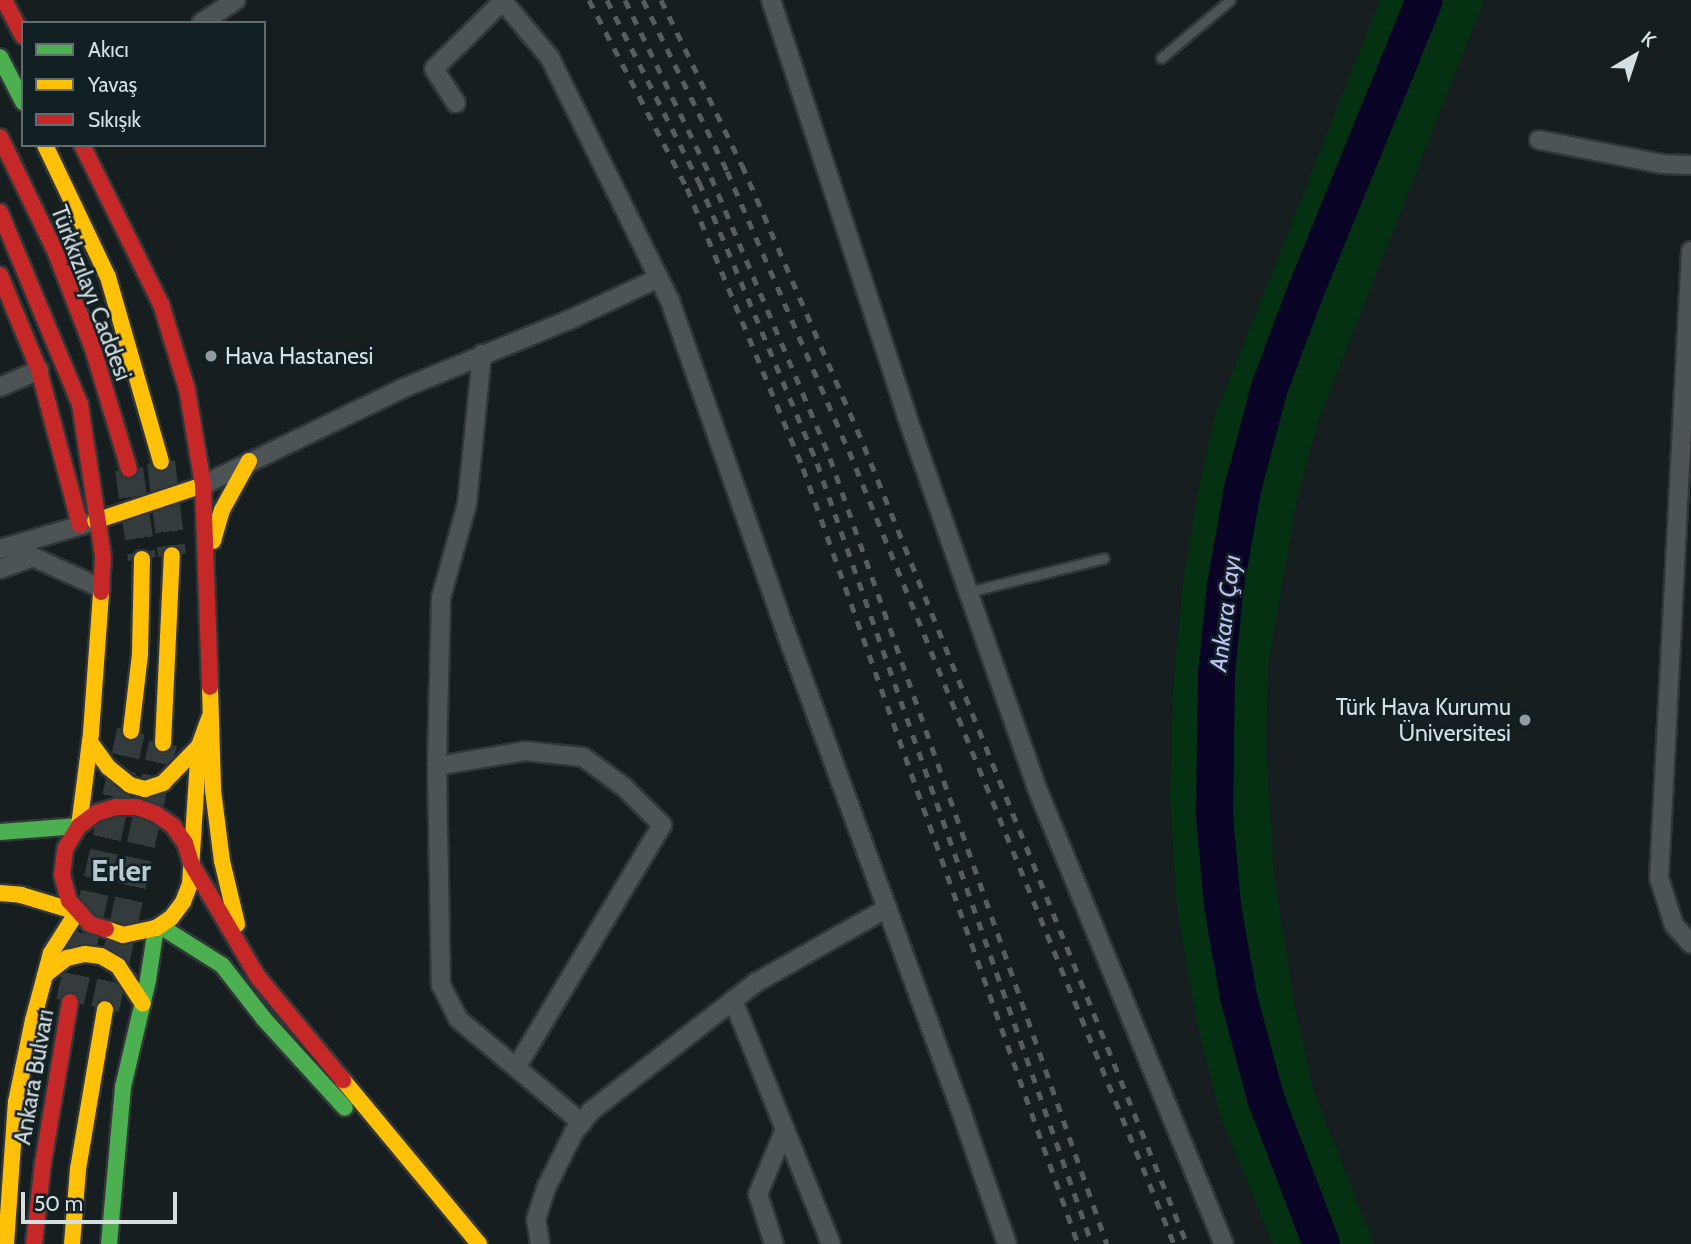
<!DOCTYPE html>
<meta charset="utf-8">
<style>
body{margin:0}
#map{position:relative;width:1691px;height:1244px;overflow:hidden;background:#161e20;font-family:Cabin,sans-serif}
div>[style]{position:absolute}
.green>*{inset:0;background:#033111}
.river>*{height:37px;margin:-18.5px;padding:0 18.5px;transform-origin:18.5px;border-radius:18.5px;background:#090326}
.primary-tunnel>*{height:28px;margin-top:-14px;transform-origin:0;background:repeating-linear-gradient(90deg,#333b3d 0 28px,transparent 0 42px)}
.roads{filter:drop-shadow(2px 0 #313738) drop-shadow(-2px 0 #313738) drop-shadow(0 2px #313738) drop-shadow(0 -2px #313738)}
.lane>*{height:9px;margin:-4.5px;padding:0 4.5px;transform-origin:4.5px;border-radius:4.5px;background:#4d5455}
.street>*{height:18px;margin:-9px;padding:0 9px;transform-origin:9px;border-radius:9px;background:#4d5455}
.fast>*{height:16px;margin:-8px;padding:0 8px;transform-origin:8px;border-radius:8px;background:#4caf50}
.slow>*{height:16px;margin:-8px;padding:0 8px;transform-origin:8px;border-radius:8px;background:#ffc107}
.jam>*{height:16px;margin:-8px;padding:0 8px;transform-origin:8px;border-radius:8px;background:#c62828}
.rail>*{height:5px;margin-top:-2.5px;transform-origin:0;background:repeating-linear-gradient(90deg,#585e60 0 9px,transparent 0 18px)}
.dots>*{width:19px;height:19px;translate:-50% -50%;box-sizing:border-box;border:4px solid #122024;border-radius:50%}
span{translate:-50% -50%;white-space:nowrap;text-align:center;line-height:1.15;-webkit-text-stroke:5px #122024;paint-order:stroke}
.street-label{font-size:23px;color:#d5dee0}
.poi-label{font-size:23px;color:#d5dee0}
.left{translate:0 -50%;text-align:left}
.right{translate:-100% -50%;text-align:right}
.water-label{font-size:24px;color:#c0c0f9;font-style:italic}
.district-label{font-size:30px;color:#b8cacf;font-weight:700}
.legend{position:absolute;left:21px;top:21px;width:245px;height:126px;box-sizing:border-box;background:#122024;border:2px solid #606c6f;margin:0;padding:9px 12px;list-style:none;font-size:21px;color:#d5dee0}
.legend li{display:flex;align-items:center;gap:14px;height:35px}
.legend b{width:35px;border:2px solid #606c6f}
.north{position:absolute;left:1600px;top:21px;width:70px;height:70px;-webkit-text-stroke:5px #122024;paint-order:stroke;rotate:39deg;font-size:19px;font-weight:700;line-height:28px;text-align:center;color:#d5dee0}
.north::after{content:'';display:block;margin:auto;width:24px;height:32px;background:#d5dee0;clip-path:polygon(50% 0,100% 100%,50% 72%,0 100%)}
.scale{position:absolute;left:21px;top:1192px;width:156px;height:32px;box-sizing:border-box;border:4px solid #d5dee0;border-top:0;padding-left:9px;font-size:21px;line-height:24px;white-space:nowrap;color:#d5dee0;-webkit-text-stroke:5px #122024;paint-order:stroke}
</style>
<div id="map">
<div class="green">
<i style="clip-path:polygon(1380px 0,1484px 0,1318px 421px,1297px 498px,1283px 579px,1268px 667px,1266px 752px,1274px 876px,1296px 1013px,1314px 1092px,1374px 1244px,1273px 1244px,1221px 1118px,1196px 1018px,1177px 907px,1170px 798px,1173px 690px,1183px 583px,1199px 487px,1215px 416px)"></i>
</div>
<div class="river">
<i style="left:1321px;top:1244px;width:157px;rotate:-110.9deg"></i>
<i style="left:1265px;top:1097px;width:105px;rotate:-105deg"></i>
<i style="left:1238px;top:996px;width:92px;rotate:-100deg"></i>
<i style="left:1222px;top:905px;width:90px;rotate:-95.1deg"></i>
<i style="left:1214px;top:815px;width:142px;rotate:-89.2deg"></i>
<i style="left:1216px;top:673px;width:88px;rotate:-84.2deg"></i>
<i style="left:1225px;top:585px;width:97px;rotate:-80deg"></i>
<i style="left:1242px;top:489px;width:106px;rotate:-75.2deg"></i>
<i style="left:1269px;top:387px;width:103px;rotate:-69.4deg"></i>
<i style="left:1305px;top:291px;width:314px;rotate:-67.8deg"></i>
</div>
<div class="primary-tunnel">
<i style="left:161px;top:462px;width:94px;rotate:83.3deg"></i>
<i style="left:129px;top:469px;width:91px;rotate:81.8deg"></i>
<i style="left:70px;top:1002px;width:278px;rotate:-77.3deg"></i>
<i style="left:105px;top:1009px;width:272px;rotate:-77.7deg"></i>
</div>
<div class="roads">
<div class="lane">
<i style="left:1161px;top:58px;width:90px;rotate:-40deg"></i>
<i style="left:968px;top:592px;width:140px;rotate:-14deg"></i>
</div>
<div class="street">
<i style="left:502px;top:0;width:75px;rotate:50.4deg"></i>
<i style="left:550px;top:58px;width:271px;rotate:63.7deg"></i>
<i style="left:670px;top:301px;width:330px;rotate:70.7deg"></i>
<i style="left:779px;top:613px;width:527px;rotate:69.91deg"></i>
<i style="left:960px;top:1108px;width:144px;rotate:70.9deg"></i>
<i style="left:771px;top:0;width:435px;rotate:71.9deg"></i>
<i style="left:906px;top:414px;width:394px;rotate:70.7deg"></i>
<i style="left:1036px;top:786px;width:495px;rotate:67.7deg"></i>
<i style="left:201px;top:23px;width:42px;rotate:-33.3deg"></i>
<i style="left:456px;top:103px;width:40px;rotate:-122.9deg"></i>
<i style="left:434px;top:69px;width:97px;rotate:-44.6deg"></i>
<i style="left:1539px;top:140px;width:125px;rotate:11deg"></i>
<i style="left:1662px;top:164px;width:29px;rotate:2deg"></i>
<i style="left:1691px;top:251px;width:628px;rotate:92.92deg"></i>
<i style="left:1659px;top:878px;width:49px;rotate:72.3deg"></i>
<i style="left:1674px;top:925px;width:25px;rotate:48deg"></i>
<i style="left:482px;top:354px;width:151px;rotate:95.7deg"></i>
<i style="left:467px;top:504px;width:98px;rotate:105.5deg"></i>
<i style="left:441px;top:598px;width:168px;rotate:91.4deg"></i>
<i style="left:437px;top:766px;width:219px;rotate:89deg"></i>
<i style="left:441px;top:985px;width:38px;rotate:63deg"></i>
<i style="left:458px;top:1019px;width:162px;rotate:40deg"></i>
<i style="left:0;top:387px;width:43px;rotate:-23.6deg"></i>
<i style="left:203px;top:485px;width:225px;rotate:-25.8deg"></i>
<i style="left:406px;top:387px;width:178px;rotate:-22.4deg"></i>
<i style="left:571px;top:319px;width:97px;rotate:-25deg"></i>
<i style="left:0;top:549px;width:93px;rotate:-16.3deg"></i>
<i style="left:0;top:569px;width:35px;rotate:-20deg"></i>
<i style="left:33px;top:557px;width:75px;rotate:24.5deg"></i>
<i style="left:437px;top:766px;width:89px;rotate:-9.7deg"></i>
<i style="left:525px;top:751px;width:58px;rotate:5.9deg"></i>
<i style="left:583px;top:757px;width:51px;rotate:36.2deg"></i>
<i style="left:624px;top:787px;width:54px;rotate:45deg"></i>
<i style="left:662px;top:825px;width:281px;rotate:121deg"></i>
<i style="left:733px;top:1000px;width:263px;rotate:68.1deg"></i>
<i style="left:540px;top:1244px;width:25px;rotate:-99deg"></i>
<i style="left:536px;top:1219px;width:35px;rotate:-72deg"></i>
<i style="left:547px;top:1186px;width:60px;rotate:-63.4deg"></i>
<i style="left:574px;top:1132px;width:27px;rotate:-51deg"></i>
<i style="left:591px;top:1111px;width:210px;rotate:-37.9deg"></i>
<i style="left:757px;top:982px;width:150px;rotate:-29.6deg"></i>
<i style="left:774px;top:1244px;width:52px;rotate:-107.7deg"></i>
<i style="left:758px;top:1194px;width:70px;rotate:-67.4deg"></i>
</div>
<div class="fast">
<i style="left:0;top:57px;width:51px;rotate:62.9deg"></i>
<i style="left:0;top:832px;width:79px;rotate:-4.3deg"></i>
<i style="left:160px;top:926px;width:73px;rotate:32.2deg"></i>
<i style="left:222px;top:965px;width:68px;rotate:52.1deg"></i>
<i style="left:264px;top:1019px;width:120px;rotate:47.7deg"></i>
<i style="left:109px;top:1244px;width:158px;rotate:-84.9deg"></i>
<i style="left:123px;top:1087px;width:110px;rotate:-76.8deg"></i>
<i style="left:148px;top:980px;width:53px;rotate:-81.3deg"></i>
</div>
<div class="slow">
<i style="left:45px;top:145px;width:146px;rotate:64.5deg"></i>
<i style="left:108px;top:277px;width:192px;rotate:74deg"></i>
<i style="left:95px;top:521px;width:114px;rotate:-18.4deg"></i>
<i style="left:213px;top:541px;width:32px;rotate:-74deg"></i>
<i style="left:222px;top:510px;width:56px;rotate:-61.1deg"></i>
<i style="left:210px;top:687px;width:103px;rotate:88.3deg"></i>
<i style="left:213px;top:790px;width:72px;rotate:82.8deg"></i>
<i style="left:222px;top:861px;width:65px;rotate:76.6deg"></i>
<i style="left:131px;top:731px;width:78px;rotate:-83.3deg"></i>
<i style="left:140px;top:654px;width:95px;rotate:-88.8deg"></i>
<i style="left:90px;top:742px;width:31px;rotate:54deg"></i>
<i style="left:108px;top:767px;width:28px;rotate:39deg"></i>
<i style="left:130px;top:785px;width:16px;rotate:15deg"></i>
<i style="left:145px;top:789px;width:19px;rotate:-18deg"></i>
<i style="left:163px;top:783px;width:52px;rotate:-45.8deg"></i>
<i style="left:163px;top:743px;width:188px;rotate:-87.3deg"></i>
<i style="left:79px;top:826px;width:94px;rotate:-82.6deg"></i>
<i style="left:91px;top:733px;width:141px;rotate:-85.9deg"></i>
<i style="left:0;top:893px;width:21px;rotate:5deg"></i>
<i style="left:21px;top:895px;width:59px;rotate:16.9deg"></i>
<i style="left:106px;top:929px;width:18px;rotate:19deg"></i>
<i style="left:123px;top:935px;width:34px;rotate:-12deg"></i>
<i style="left:156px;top:928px;width:18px;rotate:-34deg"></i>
<i style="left:171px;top:918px;width:20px;rotate:-53deg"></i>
<i style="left:183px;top:902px;width:19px;rotate:-69deg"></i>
<i style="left:190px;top:884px;width:138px;rotate:-86.3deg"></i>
<i style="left:199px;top:746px;width:30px;rotate:-70deg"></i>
<i style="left:45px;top:975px;width:28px;rotate:-38deg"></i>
<i style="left:67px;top:958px;width:18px;rotate:-13deg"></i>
<i style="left:85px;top:954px;width:16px;rotate:7deg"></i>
<i style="left:101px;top:956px;width:20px;rotate:30deg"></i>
<i style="left:118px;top:966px;width:45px;rotate:56.7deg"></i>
<i style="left:343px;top:1080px;width:213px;rotate:50.3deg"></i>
<i style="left:6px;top:1244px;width:142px;rotate:-86deg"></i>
<i style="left:16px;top:1102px;width:84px;rotate:-78.3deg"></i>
<i style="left:33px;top:1020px;width:69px;rotate:-75deg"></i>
<i style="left:51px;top:953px;width:49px;rotate:-57.6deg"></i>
<i style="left:72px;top:1244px;width:75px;rotate:-85.4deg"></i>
<i style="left:78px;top:1169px;width:162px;rotate:-80.4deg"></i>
</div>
<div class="jam">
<i style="left:4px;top:0;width:41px;rotate:62.2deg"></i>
<i style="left:0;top:137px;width:129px;rotate:64.2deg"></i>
<i style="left:56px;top:253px;width:103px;rotate:68.9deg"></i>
<i style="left:93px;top:349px;width:125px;rotate:73.3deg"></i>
<i style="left:82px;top:145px;width:178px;rotate:63.6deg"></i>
<i style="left:161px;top:304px;width:89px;rotate:73deg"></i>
<i style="left:187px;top:389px;width:97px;rotate:80.5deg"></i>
<i style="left:203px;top:485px;width:202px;rotate:88deg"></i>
<i style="left:0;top:212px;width:208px;rotate:67.4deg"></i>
<i style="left:80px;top:404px;width:154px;rotate:81.4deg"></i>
<i style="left:103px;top:556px;width:36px;rotate:93deg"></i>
<i style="left:0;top:275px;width:103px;rotate:67.7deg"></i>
<i style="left:39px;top:370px;width:160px;rotate:75.2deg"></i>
<i style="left:106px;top:929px;width:17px;rotate:-163deg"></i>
<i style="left:90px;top:924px;width:31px;rotate:-132deg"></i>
<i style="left:69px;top:901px;width:27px;rotate:-105deg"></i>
<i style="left:62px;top:875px;width:26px;rotate:-83deg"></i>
<i style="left:65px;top:849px;width:27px;rotate:-59deg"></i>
<i style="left:79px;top:826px;width:21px;rotate:-37deg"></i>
<i style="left:96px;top:813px;width:21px;rotate:-17deg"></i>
<i style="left:116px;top:807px;width:21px"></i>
<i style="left:137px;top:807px;width:20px;rotate:20deg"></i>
<i style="left:156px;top:814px;width:21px;rotate:35deg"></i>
<i style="left:173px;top:826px;width:21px;rotate:55deg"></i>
<i style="left:185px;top:843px;width:21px;rotate:73deg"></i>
<i style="left:191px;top:863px;width:132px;rotate:59.6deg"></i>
<i style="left:258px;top:977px;width:134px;rotate:50.5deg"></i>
<i style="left:34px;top:1244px;width:81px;rotate:-83.7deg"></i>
<i style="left:43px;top:1163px;width:163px;rotate:-80.5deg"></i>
</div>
</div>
<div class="rail">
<i style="left:589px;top:0;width:212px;rotate:62.5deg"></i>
<i style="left:687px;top:188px;width:303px;rotate:67.5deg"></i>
<i style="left:803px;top:468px;width:823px;rotate:70.49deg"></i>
<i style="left:607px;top:0;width:204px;rotate:63.2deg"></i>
<i style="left:699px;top:182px;width:305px;rotate:67.2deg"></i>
<i style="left:817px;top:463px;width:828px;rotate:70.6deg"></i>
<i style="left:625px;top:0;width:197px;rotate:64.1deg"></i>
<i style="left:711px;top:177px;width:305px;rotate:67deg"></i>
<i style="left:830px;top:458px;width:833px;rotate:70.59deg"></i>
<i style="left:643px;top:0;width:191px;rotate:63.8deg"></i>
<i style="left:727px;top:171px;width:305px;rotate:66.5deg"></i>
<i style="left:849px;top:451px;width:857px;rotate:67.71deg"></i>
<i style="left:661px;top:0;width:184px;rotate:63.9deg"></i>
<i style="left:742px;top:165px;width:306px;rotate:66.5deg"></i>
<i style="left:864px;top:446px;width:861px;rotate:67.96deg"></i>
</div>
<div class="dots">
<i style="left:211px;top:356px;background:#929b9d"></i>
<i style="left:1525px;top:720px;background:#929b9d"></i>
</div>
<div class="street-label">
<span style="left:91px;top:293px;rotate:69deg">Türkkızılayı Caddesi</span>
<span style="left:34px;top:1077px;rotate:-80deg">Ankara Bulvarı</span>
</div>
<div class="poi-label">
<span class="left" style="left:225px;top:356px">Hava Hastanesi</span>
<span class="right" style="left:1511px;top:720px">Türk Hava Kurumu<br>Üniversitesi</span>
</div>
<div class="water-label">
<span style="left:1225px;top:613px;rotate:-83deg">Ankara Çayı</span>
</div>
<div class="district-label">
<span style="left:121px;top:871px">Erler</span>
</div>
<ul class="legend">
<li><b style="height:9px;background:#4caf50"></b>Akıcı</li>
<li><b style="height:9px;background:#ffc107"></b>Yavaş</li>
<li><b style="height:9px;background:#c62828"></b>Sıkışık</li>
</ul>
<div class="north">K</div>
<div class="scale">50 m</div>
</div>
